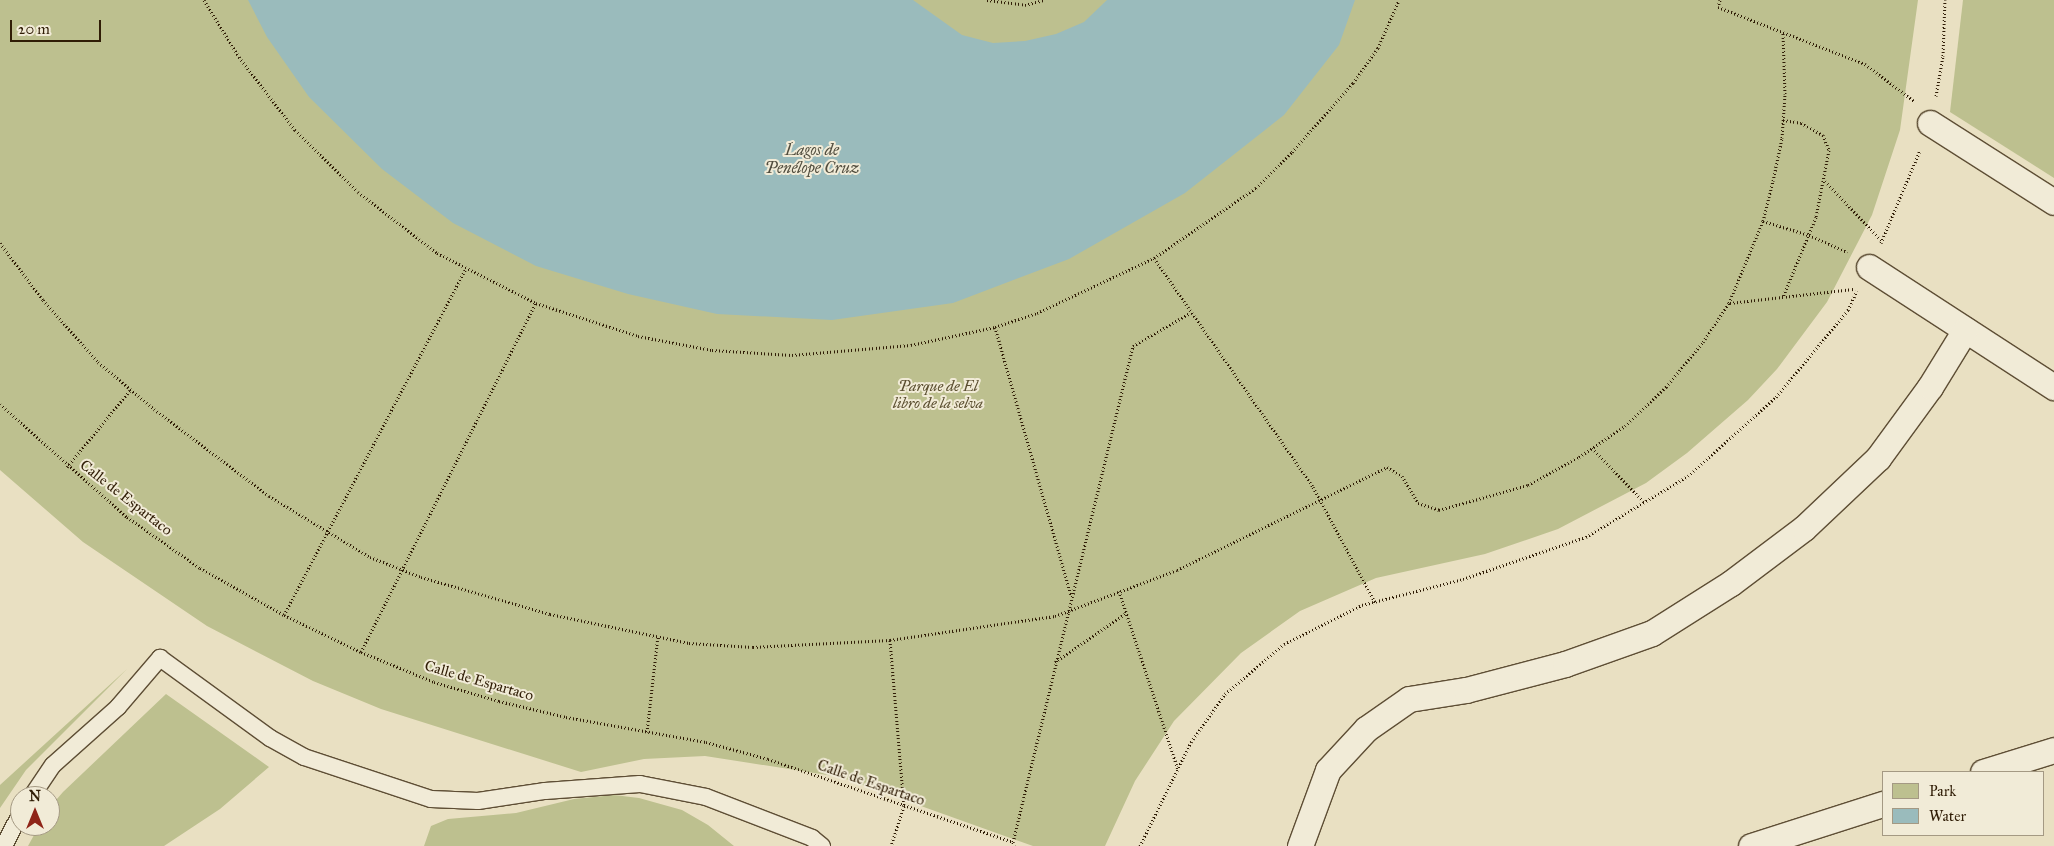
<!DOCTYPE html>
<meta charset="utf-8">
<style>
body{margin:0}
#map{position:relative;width:2054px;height:846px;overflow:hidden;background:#e9e0c2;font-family:"IM FELL Great Primer",serif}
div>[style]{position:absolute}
.green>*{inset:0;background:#bdc08f}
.water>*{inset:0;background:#9abbbc}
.path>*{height:3px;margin-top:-1.5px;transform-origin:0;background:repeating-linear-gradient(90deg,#301d06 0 1px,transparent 0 3.5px)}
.roads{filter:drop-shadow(1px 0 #5e4e35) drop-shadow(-1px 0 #5e4e35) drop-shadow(0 1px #5e4e35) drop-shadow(0 -1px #5e4e35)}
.service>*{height:16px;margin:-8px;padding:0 8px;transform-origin:8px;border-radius:8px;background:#f1ebd7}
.pedestrian>*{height:25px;margin:-12.5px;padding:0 12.5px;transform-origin:12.5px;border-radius:12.5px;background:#f1ebd7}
span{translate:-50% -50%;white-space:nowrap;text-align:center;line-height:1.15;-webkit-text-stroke:4px #f1ebd7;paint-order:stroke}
.park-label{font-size:15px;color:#5a4e2f;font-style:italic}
.street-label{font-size:15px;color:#301d06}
.water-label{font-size:16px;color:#504c3d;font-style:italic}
.legend{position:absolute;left:1882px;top:771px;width:162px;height:65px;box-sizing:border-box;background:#f1ebd7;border:1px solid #a49983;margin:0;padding:6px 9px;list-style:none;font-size:15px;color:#301d06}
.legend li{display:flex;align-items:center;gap:10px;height:25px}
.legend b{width:25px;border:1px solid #a49983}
.north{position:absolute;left:10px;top:786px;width:50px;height:50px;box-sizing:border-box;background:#f1ebd7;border:1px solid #a49983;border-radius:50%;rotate:0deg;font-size:14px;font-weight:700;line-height:20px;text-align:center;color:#301d06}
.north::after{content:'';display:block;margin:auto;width:18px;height:22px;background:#8f2418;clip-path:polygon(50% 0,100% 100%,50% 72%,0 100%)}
.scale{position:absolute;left:10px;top:20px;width:91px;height:22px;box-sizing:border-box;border:2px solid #301d06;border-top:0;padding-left:6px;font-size:15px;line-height:18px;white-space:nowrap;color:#301d06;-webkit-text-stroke:4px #f1ebd7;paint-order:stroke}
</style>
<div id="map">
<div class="green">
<i style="clip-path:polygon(0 0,1918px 0,1900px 130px,1872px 215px,1827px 302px,1777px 369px,1748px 400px,1687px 453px,1646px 483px,1558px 529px,1485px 554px,1376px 578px,1300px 611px,1241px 653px,1174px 721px,1135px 781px,1105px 846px,1033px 846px,840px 777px,705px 756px,644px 759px,581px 772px,381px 709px,313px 681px,207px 626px,83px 542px,0 470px)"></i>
<i style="clip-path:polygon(1963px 0,2054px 0,2054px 178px,1950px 112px)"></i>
<i style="clip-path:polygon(127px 669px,26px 770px,0 808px,0 785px)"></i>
<i style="clip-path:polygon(166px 694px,269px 767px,220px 809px,164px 846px,28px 846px,39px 826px,50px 826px,50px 807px,63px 792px)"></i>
<i style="clip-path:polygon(614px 795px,639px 798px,682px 810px,708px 825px,734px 846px,424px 846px,431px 826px,448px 819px,516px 813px,574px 799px)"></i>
</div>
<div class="water">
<i style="clip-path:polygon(248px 0,913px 0,962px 35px,993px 43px,1025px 41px,1056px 34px,1084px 22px,1107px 0,1355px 0,1339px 45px,1284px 115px,1185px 193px,1069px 259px,953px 303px,832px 320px,717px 314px,628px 294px,536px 266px,453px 223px,382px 169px,309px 97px,267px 37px)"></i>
</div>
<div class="path">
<i style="left:204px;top:0;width:67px;rotate:58.4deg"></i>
<i style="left:239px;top:57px;width:92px;rotate:52.5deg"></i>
<i style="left:295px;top:130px;width:88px;rotate:44.5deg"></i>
<i style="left:358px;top:192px;width:100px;rotate:37.7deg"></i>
<i style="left:437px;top:253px;width:111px;rotate:26.8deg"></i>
<i style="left:536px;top:303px;width:107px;rotate:17.9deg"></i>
<i style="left:638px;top:336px;width:75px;rotate:10.7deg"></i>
<i style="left:712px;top:350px;width:80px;rotate:3.6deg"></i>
<i style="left:792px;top:355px;width:119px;rotate:-4.8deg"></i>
<i style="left:911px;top:345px;width:86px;rotate:-12.1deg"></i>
<i style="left:995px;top:327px;width:44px;rotate:-18.4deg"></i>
<i style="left:1037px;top:313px;width:129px;rotate:-25.2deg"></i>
<i style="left:1154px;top:258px;width:124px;rotate:-34.5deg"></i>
<i style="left:1256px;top:188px;width:51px;rotate:-45deg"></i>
<i style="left:1292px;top:152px;width:92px;rotate:-48.5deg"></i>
<i style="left:1353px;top:83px;width:43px;rotate:-54.5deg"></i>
<i style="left:1378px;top:48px;width:52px;rotate:-66.4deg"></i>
<i style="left:987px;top:0;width:38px;rotate:7deg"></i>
<i style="left:1025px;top:5px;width:20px;rotate:-15deg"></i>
<i style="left:1720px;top:0;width:7px;rotate:106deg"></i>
<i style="left:1718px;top:7px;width:158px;rotate:21.2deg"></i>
<i style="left:1865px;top:64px;width:61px;rotate:37.1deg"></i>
<i style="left:1936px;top:96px;width:41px;rotate:-80.1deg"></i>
<i style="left:1943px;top:56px;width:56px;rotate:-88deg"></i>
<i style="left:1783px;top:120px;width:18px;rotate:9deg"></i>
<i style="left:1801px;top:123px;width:25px;rotate:29deg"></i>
<i style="left:1823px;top:135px;width:16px;rotate:68deg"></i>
<i style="left:1829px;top:150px;width:68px;rotate:101deg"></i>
<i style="left:1816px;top:217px;width:87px;rotate:112.4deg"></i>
<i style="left:1825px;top:181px;width:83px;rotate:46.5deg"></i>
<i style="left:1763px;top:221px;width:48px;rotate:16.9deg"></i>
<i style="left:1809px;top:235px;width:42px;rotate:24.1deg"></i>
<i style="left:0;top:243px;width:71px;rotate:53deg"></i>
<i style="left:43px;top:300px;width:83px;rotate:48.4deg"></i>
<i style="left:98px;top:362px;width:73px;rotate:40deg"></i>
<i style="left:154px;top:409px;width:144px;rotate:37.1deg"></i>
<i style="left:269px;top:496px;width:118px;rotate:31.1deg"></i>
<i style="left:370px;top:557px;width:55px;rotate:21.4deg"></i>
<i style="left:421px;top:577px;width:134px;rotate:16deg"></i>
<i style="left:550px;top:614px;width:142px;rotate:11.8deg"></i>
<i style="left:689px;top:643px;width:64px;rotate:3.6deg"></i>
<i style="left:753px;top:647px;width:137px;rotate:-2.9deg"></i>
<i style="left:890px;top:640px;width:167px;rotate:-8.3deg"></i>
<i style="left:1055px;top:616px;width:130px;rotate:-20.7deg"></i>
<i style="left:1177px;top:570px;width:234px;rotate:-26.1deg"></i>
<i style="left:1387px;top:467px;width:17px;rotate:31deg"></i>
<i style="left:1402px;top:476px;width:31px;rotate:59deg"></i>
<i style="left:1418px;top:503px;width:22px;rotate:18deg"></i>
<i style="left:1439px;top:510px;width:92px;rotate:-15.7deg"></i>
<i style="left:1528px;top:485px;width:58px;rotate:-28.8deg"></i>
<i style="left:1579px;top:457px;width:55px;rotate:-34deg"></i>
<i style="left:1625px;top:426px;width:57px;rotate:-43.6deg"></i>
<i style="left:1666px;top:387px;width:58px;rotate:-50.6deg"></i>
<i style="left:1703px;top:342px;width:47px;rotate:-56.3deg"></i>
<i style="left:1729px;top:303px;width:89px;rotate:-67.5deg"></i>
<i style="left:1763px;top:221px;width:41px;rotate:-76deg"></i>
<i style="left:1773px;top:181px;width:44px;rotate:-78.2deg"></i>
<i style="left:1782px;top:138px;width:44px;rotate:-86.1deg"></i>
<i style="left:1785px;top:94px;width:61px;rotate:-91.9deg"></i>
<i style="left:1881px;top:243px;width:101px;rotate:-67.2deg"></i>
<i style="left:1154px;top:258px;width:279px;rotate:55.2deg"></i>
<i style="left:1313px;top:487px;width:131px;rotate:61.7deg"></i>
<i style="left:1730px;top:303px;width:124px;rotate:-6.5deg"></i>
<i style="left:995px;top:327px;width:279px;rotate:74.2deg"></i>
<i style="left:0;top:404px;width:170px;rotate:41.7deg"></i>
<i style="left:127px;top:517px;width:89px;rotate:34.9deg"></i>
<i style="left:200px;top:568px;width:96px;rotate:29.2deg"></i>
<i style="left:284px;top:615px;width:85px;rotate:25.7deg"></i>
<i style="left:361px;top:652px;width:79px;rotate:22.3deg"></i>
<i style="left:434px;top:682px;width:68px;rotate:16.3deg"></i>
<i style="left:499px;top:701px;width:69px;rotate:13.4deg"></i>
<i style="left:566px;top:717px;width:142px;rotate:10.1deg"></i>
<i style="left:706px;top:742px;width:64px;rotate:15.3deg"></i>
<i style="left:768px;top:759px;width:259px;rotate:18.7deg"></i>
<i style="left:1013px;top:842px;width:4px;rotate:76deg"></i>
<i style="left:1592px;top:448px;width:75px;rotate:46.1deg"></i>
<i style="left:67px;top:467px;width:101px;rotate:-50.6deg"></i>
<i style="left:1119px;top:591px;width:188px;rotate:71.7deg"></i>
<i style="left:284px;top:615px;width:391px;rotate:-62.3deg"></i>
<i style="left:890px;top:640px;width:167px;rotate:85.2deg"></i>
<i style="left:904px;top:806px;width:42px;rotate:108deg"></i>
<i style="left:361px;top:652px;width:390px;rotate:-63.4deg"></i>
<i style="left:1055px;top:662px;width:86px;rotate:-34.6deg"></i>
<i style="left:647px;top:732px;width:97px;rotate:-83.5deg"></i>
<i style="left:1013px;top:842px;width:510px;rotate:-76.4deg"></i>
<i style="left:1133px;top:346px;width:66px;rotate:-30.1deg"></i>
<i style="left:1140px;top:846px;width:116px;rotate:-63.9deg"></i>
<i style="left:1191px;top:742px;width:59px;rotate:-54.7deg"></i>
<i style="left:1225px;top:694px;width:77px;rotate:-40.3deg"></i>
<i style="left:1284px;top:644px;width:87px;rotate:-26.6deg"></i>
<i style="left:1362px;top:605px;width:104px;rotate:-14.4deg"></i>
<i style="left:1463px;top:579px;width:130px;rotate:-18.9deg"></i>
<i style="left:1586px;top:537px;width:119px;rotate:-30.9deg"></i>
<i style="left:1688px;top:476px;width:118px;rotate:-41.9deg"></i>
<i style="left:1776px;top:397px;width:113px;rotate:-50.4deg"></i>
<i style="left:1848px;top:310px;width:21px;rotate:-65deg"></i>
</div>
<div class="roads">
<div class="service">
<i style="left:32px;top:796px;width:37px;rotate:-56deg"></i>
<i style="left:53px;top:765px;width:87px;rotate:-41.7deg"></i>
<i style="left:118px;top:707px;width:65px;rotate:-49.4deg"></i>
<i style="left:160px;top:658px;width:136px;rotate:36deg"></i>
<i style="left:270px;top:738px;width:39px;rotate:29deg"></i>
<i style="left:304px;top:757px;width:134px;rotate:18.3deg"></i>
<i style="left:431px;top:799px;width:47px;rotate:2.4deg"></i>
<i style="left:478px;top:801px;width:68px;rotate:-8.5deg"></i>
<i style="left:545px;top:791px;width:95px;rotate:-4.2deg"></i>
<i style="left:640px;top:784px;width:67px;rotate:11.1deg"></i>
<i style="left:706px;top:797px;width:114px;rotate:21.1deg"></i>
<i style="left:812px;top:838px;width:13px;rotate:39deg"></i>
<i style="left:4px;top:846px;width:35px;rotate:-63deg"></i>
</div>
<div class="pedestrian">
<i style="left:1930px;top:123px;width:147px;rotate:32.5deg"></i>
<i style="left:1869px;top:267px;width:221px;rotate:33deg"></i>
<i style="left:1983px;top:772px;width:74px;rotate:-17.2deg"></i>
<i style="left:1300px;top:846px;width:81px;rotate:-69.8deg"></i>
<i style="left:1328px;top:770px;width:56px;rotate:-47.2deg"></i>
<i style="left:1366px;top:729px;width:52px;rotate:-34.9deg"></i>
<i style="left:1409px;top:699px;width:58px;rotate:-9deg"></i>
<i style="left:1466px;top:690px;width:102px;rotate:-14.7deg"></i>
<i style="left:1565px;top:664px;width:92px;rotate:-19.6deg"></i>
<i style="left:1652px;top:633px;width:93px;rotate:-32.3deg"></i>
<i style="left:1731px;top:583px;width:91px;rotate:-37deg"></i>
<i style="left:1804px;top:528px;width:102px;rotate:-43.4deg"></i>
<i style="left:1878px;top:458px;width:88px;rotate:-53.8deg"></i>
<i style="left:1930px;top:387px;width:67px;rotate:-58.4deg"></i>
<i style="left:1751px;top:846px;width:139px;rotate:-17.7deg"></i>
</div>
</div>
<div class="park-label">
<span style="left:938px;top:395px">Parque de El<br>libro de la selva</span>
</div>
<div class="street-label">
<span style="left:126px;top:498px;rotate:38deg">Calle de Espartaco</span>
<span style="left:479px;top:681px;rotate:16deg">Calle de Espartaco</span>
<span style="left:871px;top:783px;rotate:19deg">Calle de Espartaco</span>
</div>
<div class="water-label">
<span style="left:812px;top:159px">Lagos de<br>Penélope Cruz</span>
</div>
<ul class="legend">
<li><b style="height:14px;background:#bdc08f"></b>Park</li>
<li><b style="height:14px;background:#9abbbc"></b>Water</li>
</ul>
<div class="north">N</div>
<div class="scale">20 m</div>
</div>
